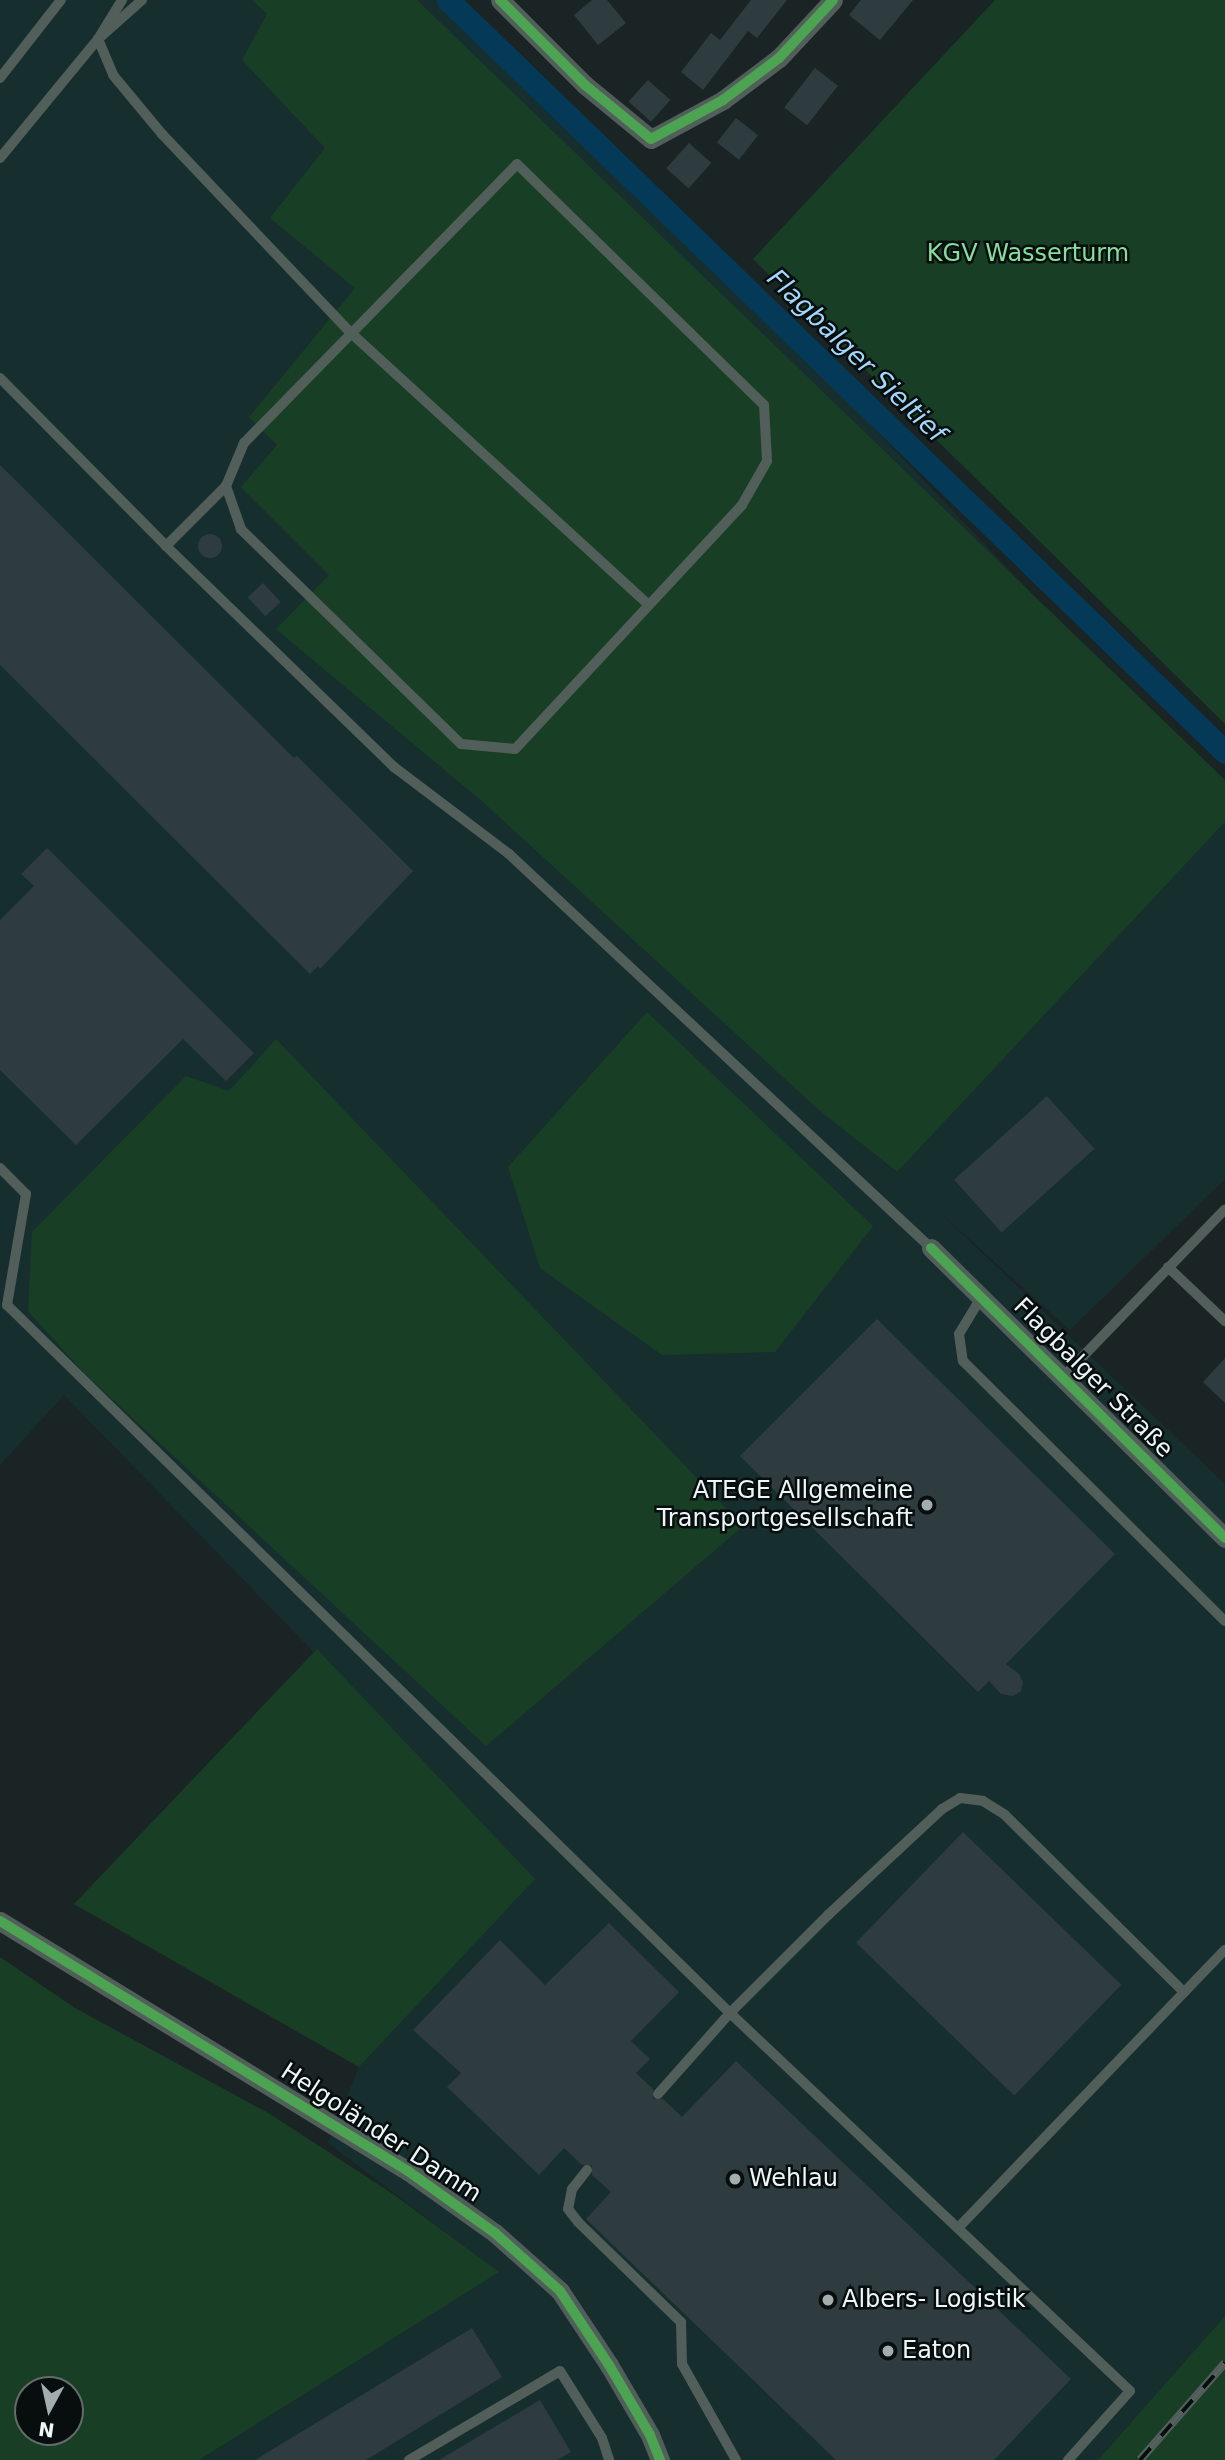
<!DOCTYPE html>
<meta charset="utf-8">
<style>
body{margin:0}
#map{position:relative;width:1225px;height:2460px;overflow:hidden;background:#1a2424;font-family:"DejaVu Sans",sans-serif}
div>[style]{position:absolute}
.built>*{inset:0;background:#172e2e}
.green>*{inset:0;background:#183f25}
.canal>*{height:23px;margin:-11.5px;padding:0 11.5px;transform-origin:11.5px;border-radius:11.5px;background:#043a57}
.building>*{inset:0;background:#2e3c3f;transform-origin:0 0}
.round{border-radius:50%}
.lane>*{height:10px;margin:-5px;padding:0 5px;transform-origin:5px;border-radius:5px;background:#515e5a}
.street>*{height:19px;margin:-9.5px;padding:0 9.5px;transform-origin:9.5px;border-radius:9.5px;background:#515e5a}
.rail>*{height:8px;margin-top:-4px;transform-origin:0;background:repeating-linear-gradient(90deg,#080e0e 0 16px,#56605f 0 32px);box-sizing:border-box;border-block:2px solid #56605f}
.cycleway>*{height:10px;margin:-5px;padding:0 5px;transform-origin:5px;border-radius:5px;background:#4ca352}
.dots>*{width:19px;height:19px;translate:-50% -50%;box-sizing:border-box;border:4px solid #080e0e;border-radius:50%}
span{translate:-50% -50%;white-space:nowrap;text-align:center;line-height:1.15;-webkit-text-stroke:5px #080e0e;paint-order:stroke}
.park-label{font-size:24px;color:#86de9c}
.street-label{font-size:24px;color:#edf7f7}
.poi-label{font-size:24px;color:#edf7f7}
.right{translate:-100% -50%;text-align:right}
.left{translate:0 -50%;text-align:left}
.water-label{font-size:26px;color:#a3d7fd;font-style:italic}
.north{position:absolute;left:14px;top:2376px;width:70px;height:70px;box-sizing:border-box;background:#080e0e;border:2px solid #646b6b;border-radius:50%;rotate:188deg;font-size:19px;font-weight:700;line-height:28px;text-align:center;color:#edf7f7}
.north::after{content:'';display:block;margin:auto;width:24px;height:32px;background:#a3adad;clip-path:polygon(50% 0,100% 100%,50% 72%,0 100%)}
</style>
<div id="map">
<div class="built">
<i style="clip-path:polygon(0 0,464px 0,1176px 744px,820px 1110px,896px 1172px,1225px 822px,1225px 1179px,1070px 1330px,938px 1211px,1225px 1484px,1225px 2316px,1098px 2460px,199px 2460px,498px 2272px,328px 2143px,359px 2067px,534px 1879px,64px 1395px,0 1465px)"></i>
</div>
<div class="green">
<i style="clip-path:polygon(252px 0,417px 0,1225px 780px,1225px 822px,897px 1172px,819px 1110px,484px 803px,276px 629px,329px 575px,241px 487px,277px 445px,249px 417px,355px 288px,270px 218px,325px 148px,242px 60px,267px 14px)"></i>
<i style="clip-path:polygon(995px 0,1225px 0,1225px 724px,753px 259px)"></i>
<i style="clip-path:polygon(647px 1012px,873px 1226px,775px 1352px,662px 1355px,540px 1268px,508px 1167px)"></i>
<i style="clip-path:polygon(276px 1039px,743px 1526px,486px 1746px,84px 1373px,28px 1311px,32px 1232px,186px 1076px,229px 1091px)"></i>
<i style="clip-path:polygon(317px 1649px,535px 1879px,359px 2067px,74px 1904px)"></i>
<i style="clip-path:polygon(evenodd,0 1957px,75px 2008px,270px 2114px,393px 2194px,499px 2272px,199px 2460px,0 2460px,0 1957px,28px 2390px,70px 2390px,70px 2432px,28px 2432px,28px 2390px)"></i>
<i style="clip-path:polygon(1225px 2316px,1225px 2460px,1098px 2460px)"></i>
</div>
<div class="canal">
<i style="left:448px;top:0;width:1081px;rotate:44.06deg"></i>
</div>
<div class="building">
<i style="clip-path:polygon(592px 0,607px 0,626px 23px,598px 45px,574px 15px)"></i>
<i style="clip-path:polygon(751px 0,787px 0,757px 38px,748px 31px,703px 90px,681px 72px,711px 33px,720px 40px)"></i>
<i style="clip-path:polygon(861px 0,913px 0,880px 40px,849px 15px)"></i>
<i style="left:815px;top:68px;width:29px;height:50px;rotate:38deg"></i>
<i style="left:648px;top:80px;width:30px;height:29px;rotate:42deg"></i>
<i style="left:736px;top:118px;width:28px;height:31px;rotate:38deg"></i>
<i style="left:689px;top:143px;width:30px;height:34px;rotate:42deg"></i>
<i style="clip-path:polygon(0 465px,294px 758px,297px 756px,413px 871px,320px 969px,318px 966px,310px 974px,0 665px)"></i>
<i class="round" style="left:198px;top:534px;width:24px;height:24px"></i>
<i style="left:263px;top:583px;width:26px;height:21px;rotate:47deg"></i>
<i style="clip-path:polygon(47px 848px,254px 1053px,226px 1081px,183px 1039px,76px 1145px,0 1070px,0 920px,34px 886px,21px 874px)"></i>
<i style="left:1047px;top:1096px;width:71px;height:125px;rotate:48deg"></i>
<i style="clip-path:polygon(877px 1319px,1115px 1554px,1006px 1664px,1019px 1674px,1023px 1682px,1021px 1691px,1013px 1696px,1001px 1694px,989px 1681px,978px 1692px,740px 1456px)"></i>
<i style="clip-path:polygon(1225px 1358px,1225px 1403px,1203px 1382px)"></i>
<i style="left:963px;top:1832px;width:220px;height:154px;rotate:44deg"></i>
<i style="clip-path:polygon(609px 1923px,679px 1992px,631px 2041px,650px 2059px,636px 2073px,653px 2089px,653px 2099px,663px 2099px,682px 2117px,736px 2061px,1071px 2379px,994px 2460px,836px 2460px,586px 2219px,611px 2192px,592px 2175px,592px 2165px,582px 2165px,564px 2148px,539px 2175px,447px 2087px,461px 2073px,413px 2030px,500px 1940px,545px 1985px)"></i>
<i style="clip-path:polygon(472px 2328px,502px 2377px,366px 2460px,255px 2460px)"></i>
<i style="clip-path:polygon(540px 2400px,571px 2452px,557px 2460px,439px 2460px)"></i>
</div>
<div class="lane">
<i style="left:142px;top:0;width:59px;rotate:138.4deg"></i>
<i style="left:98px;top:39px;width:39px;rotate:67deg"></i>
<i style="left:113px;top:75px;width:77px;rotate:50.3deg"></i>
<i style="left:162px;top:134px;width:274px;rotate:46.5deg"></i>
<i style="left:351px;top:333px;width:402px;rotate:42.4deg"></i>
<i style="left:0;top:78px;width:99px;rotate:-52deg"></i>
<i style="left:0;top:158px;width:154px;rotate:-50.5deg"></i>
<i style="left:98px;top:39px;width:46px;rotate:-58.4deg"></i>
<i style="left:517px;top:164px;width:345px;rotate:44.3deg"></i>
<i style="left:764px;top:405px;width:56px;rotate:86.9deg"></i>
<i style="left:767px;top:461px;width:51px;rotate:119.6deg"></i>
<i style="left:742px;top:505px;width:333px;rotate:132.9deg"></i>
<i style="left:515px;top:749px;width:54px;rotate:-174.7deg"></i>
<i style="left:461px;top:744px;width:308px;rotate:-135.7deg"></i>
<i style="left:241px;top:529px;width:46px;rotate:-109.2deg"></i>
<i style="left:226px;top:486px;width:47px;rotate:-67.3deg"></i>
<i style="left:244px;top:443px;width:390px;rotate:-45.6deg"></i>
<i style="left:0;top:378px;width:236px;rotate:45.3deg"></i>
<i style="left:166px;top:546px;width:318px;rotate:44.1deg"></i>
<i style="left:394px;top:767px;width:144px;rotate:37.1deg"></i>
<i style="left:509px;top:854px;width:577px;rotate:43.03deg"></i>
<i style="left:166px;top:546px;width:85px;rotate:-45deg"></i>
<i style="left:0;top:1168px;width:37px;rotate:45deg"></i>
<i style="left:26px;top:1194px;width:113px;rotate:99.7deg"></i>
<i style="left:7px;top:1305px;width:1012px;rotate:44.4deg"></i>
<i style="left:730px;top:2013px;width:550px;rotate:43.38deg"></i>
<i style="left:1130px;top:2391px;width:93px;rotate:131.9deg"></i>
<i style="left:1168px;top:1267px;width:79px;rotate:43.5deg"></i>
<i style="left:982px;top:1296px;width:44px;rotate:121.2deg"></i>
<i style="left:959px;top:1334px;width:27px;rotate:82deg"></i>
<i style="left:963px;top:1361px;width:369px;rotate:44.8deg"></i>
<i style="left:1063px;top:1377px;width:233px;rotate:-46deg"></i>
<i style="left:658px;top:2094px;width:108px;rotate:-48.4deg"></i>
<i style="left:730px;top:2013px;width:139px;rotate:-45deg"></i>
<i style="left:828px;top:1915px;width:156px;rotate:-42.9deg"></i>
<i style="left:942px;top:1809px;width:21px;rotate:-31deg"></i>
<i style="left:960px;top:1798px;width:23px;rotate:7deg"></i>
<i style="left:983px;top:1801px;width:26px;rotate:32deg"></i>
<i style="left:1005px;top:1815px;width:252px;rotate:44.7deg"></i>
<i style="left:587px;top:2170px;width:24px;rotate:128deg"></i>
<i style="left:572px;top:2189px;width:20px;rotate:101deg"></i>
<i style="left:568px;top:2209px;width:16px;rotate:52deg"></i>
<i style="left:578px;top:2222px;width:144px;rotate:44.2deg"></i>
<i style="left:681px;top:2322px;width:42px;rotate:88.6deg"></i>
<i style="left:682px;top:2364px;width:110px;rotate:60.6deg"></i>
<i style="left:959px;top:2227px;width:384px;rotate:-46.2deg"></i>
<i style="left:409px;top:2460px;width:175px;rotate:-30.5deg"></i>
<i style="left:560px;top:2371px;width:79px;rotate:57.9deg"></i>
<i style="left:602px;top:2438px;width:23px;rotate:72deg"></i>
</div>
<div class="street">
<i style="left:500px;top:0;width:120px;rotate:45deg"></i>
<i style="left:585px;top:85px;width:85px;rotate:39.3deg"></i>
<i style="left:651px;top:139px;width:82px;rotate:-28.4deg"></i>
<i style="left:723px;top:100px;width:70px;rotate:-36.9deg"></i>
<i style="left:779px;top:58px;width:79px;rotate:-47deg"></i>
<i style="left:931px;top:1248px;width:413px;rotate:44.6deg"></i>
<i style="left:0;top:1921px;width:479px;rotate:31.5deg"></i>
<i style="left:408px;top:2171px;width:107px;rotate:35.5deg"></i>
<i style="left:495px;top:2233px;width:87px;rotate:41.7deg"></i>
<i style="left:560px;top:2291px;width:89px;rotate:56.5deg"></i>
<i style="left:609px;top:2365px;width:81px;rotate:59.6deg"></i>
<i style="left:650px;top:2435px;width:27px;rotate:68deg"></i>
</div>
<div class="rail">
<i style="left:1140px;top:2460px;width:129px;rotate:-48.8deg"></i>
</div>
<div class="cycleway">
<i style="left:500px;top:0;width:120px;rotate:45deg"></i>
<i style="left:585px;top:85px;width:85px;rotate:39.3deg"></i>
<i style="left:651px;top:139px;width:82px;rotate:-28.4deg"></i>
<i style="left:723px;top:100px;width:70px;rotate:-36.9deg"></i>
<i style="left:779px;top:58px;width:79px;rotate:-47deg"></i>
<i style="left:931px;top:1248px;width:413px;rotate:44.6deg"></i>
<i style="left:0;top:1921px;width:479px;rotate:31.5deg"></i>
<i style="left:408px;top:2171px;width:107px;rotate:35.5deg"></i>
<i style="left:495px;top:2233px;width:87px;rotate:41.7deg"></i>
<i style="left:560px;top:2291px;width:89px;rotate:56.5deg"></i>
<i style="left:609px;top:2365px;width:81px;rotate:59.6deg"></i>
<i style="left:650px;top:2435px;width:27px;rotate:68deg"></i>
</div>
<div class="dots">
<i style="left:927px;top:1505px;background:#a3adad"></i>
<i style="left:735px;top:2179px;background:#a3adad"></i>
<i style="left:828px;top:2300px;background:#a3adad"></i>
<i style="left:888px;top:2351px;background:#a3adad"></i>
</div>
<div class="park-label">
<span style="left:1028px;top:254px">KGV Wasserturm</span>
</div>
<div class="street-label">
<span style="left:1093px;top:1378px;rotate:45deg">Flagbalger Straße</span>
<span style="left:381px;top:2133px;rotate:33deg">Helgoländer Damm</span>
</div>
<div class="poi-label">
<span class="right" style="left:913px;top:1505px">ATEGE Allgemeine<br>Transportgesellschaft</span>
<span class="left" style="left:749px;top:2179px">Wehlau</span>
<span class="left" style="left:842px;top:2300px">Albers- Logistik</span>
<span class="left" style="left:902px;top:2351px">Eaton</span>
</div>
<div class="water-label">
<span style="left:856px;top:356px;rotate:44deg">Flagbalger Sieltief</span>
</div>
<div class="north">N</div>
</div>
